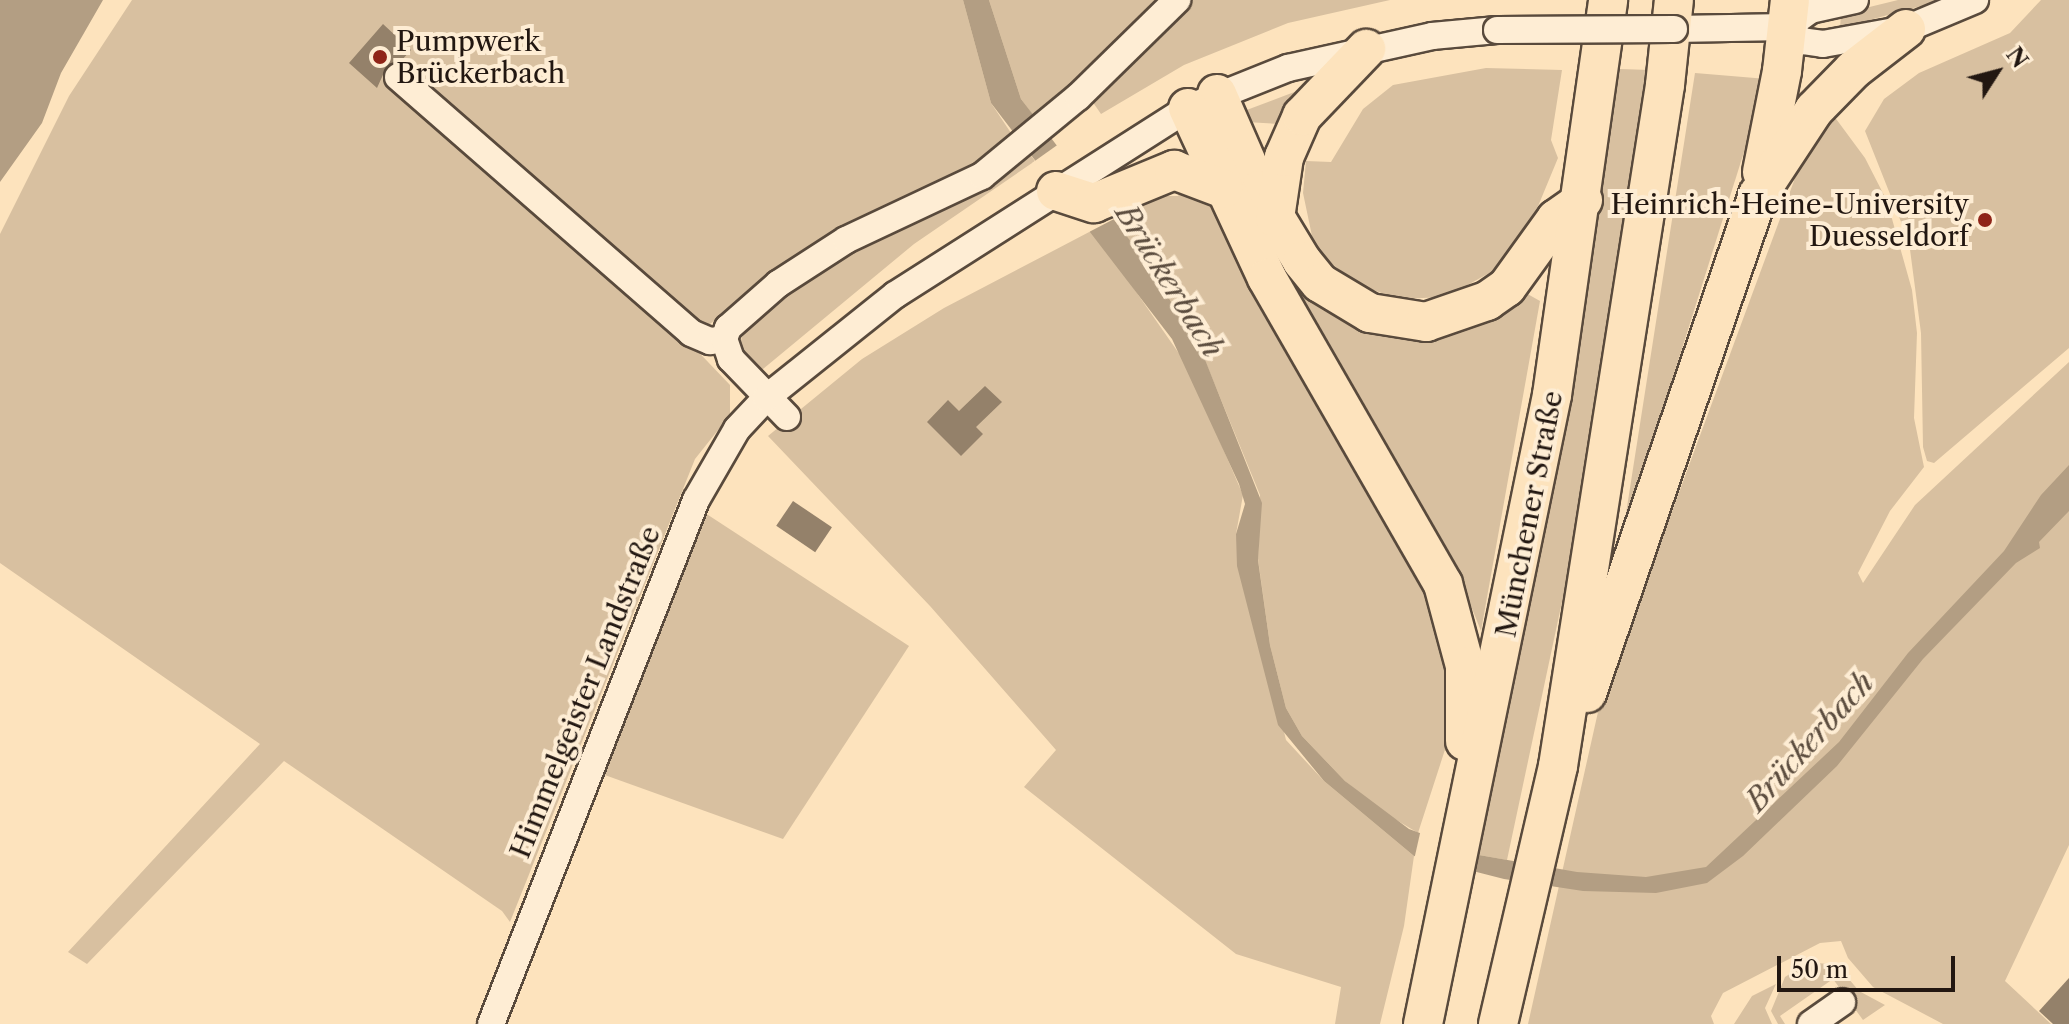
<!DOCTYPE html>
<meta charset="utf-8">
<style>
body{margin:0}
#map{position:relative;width:2069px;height:1024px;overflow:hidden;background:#fde3bd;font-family:"Libre Caslon Text",serif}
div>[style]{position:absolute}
.green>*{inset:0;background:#d8c0a0}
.water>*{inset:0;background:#b39e83}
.pier>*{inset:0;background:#fde3bd}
.building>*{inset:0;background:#94816a;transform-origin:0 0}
.roads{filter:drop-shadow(2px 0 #594a3c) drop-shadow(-2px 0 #594a3c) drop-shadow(0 2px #594a3c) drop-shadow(0 -2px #594a3c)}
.minor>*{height:26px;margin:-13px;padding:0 13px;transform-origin:13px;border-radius:13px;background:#feedd4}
.highway>*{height:38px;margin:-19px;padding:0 19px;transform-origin:19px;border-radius:19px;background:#fde3bd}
.bridges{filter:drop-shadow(2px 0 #594a3c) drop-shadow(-2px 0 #594a3c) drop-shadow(0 2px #594a3c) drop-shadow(0 -2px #594a3c)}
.minor-bridge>*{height:26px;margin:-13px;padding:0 13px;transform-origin:13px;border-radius:13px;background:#feedd4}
.dots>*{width:22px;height:22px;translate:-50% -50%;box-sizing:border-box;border:4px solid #feedd4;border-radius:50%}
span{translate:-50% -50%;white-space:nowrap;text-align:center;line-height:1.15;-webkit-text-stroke:8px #feedd4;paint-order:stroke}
.poi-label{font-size:28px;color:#221711}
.left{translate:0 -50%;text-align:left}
.right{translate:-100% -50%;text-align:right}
.street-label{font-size:28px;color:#221711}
.water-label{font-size:30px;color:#5c4d3f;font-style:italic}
.north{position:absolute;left:1957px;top:32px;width:80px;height:80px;-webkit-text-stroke:6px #feedd4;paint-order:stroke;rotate:54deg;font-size:22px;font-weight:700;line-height:32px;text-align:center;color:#221711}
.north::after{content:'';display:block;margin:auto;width:28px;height:36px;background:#221711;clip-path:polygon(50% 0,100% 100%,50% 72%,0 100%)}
.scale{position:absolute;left:1777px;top:956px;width:178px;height:36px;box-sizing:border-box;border:4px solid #221711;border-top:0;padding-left:10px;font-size:24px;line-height:28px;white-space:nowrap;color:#221711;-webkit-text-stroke:6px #feedd4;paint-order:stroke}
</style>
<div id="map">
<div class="green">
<i style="clip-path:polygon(132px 0,963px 0,991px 103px,1013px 136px,980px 164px,786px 264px,710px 324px,694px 327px,687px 340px,730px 385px,730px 415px,695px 459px,510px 922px,502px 911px,284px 761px,87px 964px,68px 952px,260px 744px,0 563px,0 234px,69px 96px)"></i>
<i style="clip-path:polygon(989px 0,1158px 0,1035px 118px,1021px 99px)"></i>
<i style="clip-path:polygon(1192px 0,1390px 0,1288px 23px,1184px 65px,1101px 114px,1092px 101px)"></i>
<i style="clip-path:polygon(1898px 0,1943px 0,1840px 28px,1841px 14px)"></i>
<i style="clip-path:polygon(2041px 0,2069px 0,2069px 348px,1934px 463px,1927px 461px,1923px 447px,1921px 333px,1909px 242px,1865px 131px,1884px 99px,1919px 73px,2010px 33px)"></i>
<i style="clip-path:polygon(1486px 68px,1562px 70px,1551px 140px,1558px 158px,1529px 228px,1491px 272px,1446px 297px,1398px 299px,1357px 284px,1327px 260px,1312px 236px,1303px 193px,1306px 161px,1331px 162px,1363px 109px,1393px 85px)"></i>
<i style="clip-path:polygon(1620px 69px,1650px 70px,1563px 597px,1507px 860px,1479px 855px,1557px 465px)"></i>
<i style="clip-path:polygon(1695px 73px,1767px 79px,1622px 539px)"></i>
<i style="clip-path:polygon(1297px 91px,1279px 124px,1246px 122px,1236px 114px)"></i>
<i style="clip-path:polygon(1831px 112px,1865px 158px,1887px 201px,1912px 290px,1917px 333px,1914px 418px,1924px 467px,1890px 511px,1858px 573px,1863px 583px,1915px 505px,2069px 362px,2069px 845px,2005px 981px,2051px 1024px,1943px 1024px,1873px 987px,1848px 958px,1841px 941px,1820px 943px,1723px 993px,1711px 1016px,1714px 1024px,1528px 1024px,1598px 712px,1812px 132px)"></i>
<i style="clip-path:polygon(1029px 153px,1035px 161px,914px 244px,763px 369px,749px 367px,739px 347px,742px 337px,770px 305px,841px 255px,997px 180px)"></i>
<i style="clip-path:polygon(1185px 184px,1216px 211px,1444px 618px,1452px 728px,1418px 833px,1380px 810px,1345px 781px,1302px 736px,1286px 708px,1270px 645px,1258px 559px,1260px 495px,1197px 341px,1115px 220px,1162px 196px,1178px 196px)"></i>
<i style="clip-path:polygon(1093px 230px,1187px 365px,1243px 495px,1236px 534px,1286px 740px,1324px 781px,1414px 856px,1404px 926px,1380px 1024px,1335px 1024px,1341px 987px,1236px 954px,1024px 787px,1056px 750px,930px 606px,768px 436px,862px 359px,944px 308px)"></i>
<i style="clip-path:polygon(1303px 288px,1328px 311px,1362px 329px,1413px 339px,1450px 335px,1480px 324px,1524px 292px,1540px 301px,1481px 631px,1457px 571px,1293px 293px)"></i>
<i style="clip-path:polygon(702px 511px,909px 646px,783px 839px,602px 774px)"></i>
<i style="clip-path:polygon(1808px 962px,1837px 965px,1859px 991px,1885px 1005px,1863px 1020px,1833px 979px,1780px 1016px,1785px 1024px,1778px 1024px,1771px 1011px,1785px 977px)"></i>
<i style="clip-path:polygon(1776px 984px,1765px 1008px,1772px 1024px,1734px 1024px,1752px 996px)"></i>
</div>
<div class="water">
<i style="clip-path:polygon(0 0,103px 0,61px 73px,42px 123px,0 182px)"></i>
<i style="clip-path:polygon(963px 0,989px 0,1021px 99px,1145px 260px,1202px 352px,1262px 503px,1258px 560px,1270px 645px,1286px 708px,1302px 736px,1345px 781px,1409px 829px,1479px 855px,1577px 872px,1646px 877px,1706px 867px,1839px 742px,1908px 653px,2004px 551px,2041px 495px,2069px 465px,2069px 511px,2039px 542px,2040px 548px,2016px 563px,1923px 659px,1837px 766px,1743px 856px,1707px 883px,1656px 893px,1583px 891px,1504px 879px,1414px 856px,1324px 781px,1278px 725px,1237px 566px,1236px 534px,1245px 504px,1239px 484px,1172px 339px,991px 103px)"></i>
</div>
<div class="pier">
<i style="clip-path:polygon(1063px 141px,1118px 217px,1089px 232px,1032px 163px)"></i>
<i style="clip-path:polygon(1421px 829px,1480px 851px,1475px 877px,1414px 860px)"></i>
</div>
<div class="building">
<i style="clip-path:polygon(383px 24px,411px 50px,401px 61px,387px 66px,377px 88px,349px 63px)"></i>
<i style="clip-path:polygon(985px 386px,1002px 402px,976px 427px,983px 434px,961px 456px,927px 422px,948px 400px,959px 411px)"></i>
<i style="left:793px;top:501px;width:47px;height:30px;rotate:34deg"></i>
<i style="clip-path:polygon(2069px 978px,2069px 1024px,2053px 1024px,2039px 1011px)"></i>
</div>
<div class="roads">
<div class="minor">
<i style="left:1787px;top:27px;width:21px;rotate:43deg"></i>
<i style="left:1802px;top:41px;width:21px;rotate:8deg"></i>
<i style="left:1823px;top:44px;width:84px;rotate:-10.2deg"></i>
<i style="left:1906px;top:29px;width:75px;rotate:-22.8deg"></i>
<i style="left:1674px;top:29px;width:113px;rotate:-1deg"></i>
<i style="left:1787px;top:27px;width:29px;rotate:-36deg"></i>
<i style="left:1810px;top:10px;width:46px;rotate:-12.5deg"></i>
<i style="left:398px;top:77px;width:389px;rotate:41.1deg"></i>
<i style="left:691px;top:333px;width:21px;rotate:23deg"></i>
<i style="left:710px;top:341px;width:14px;rotate:-8deg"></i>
<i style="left:787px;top:417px;width:81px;rotate:-134deg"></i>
<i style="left:731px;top:359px;width:21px;rotate:-109deg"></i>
<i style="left:724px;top:339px;width:12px;rotate:-70deg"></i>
<i style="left:728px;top:328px;width:67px;rotate:-41.3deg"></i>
<i style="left:778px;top:284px;width:81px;rotate:-32.9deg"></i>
<i style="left:846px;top:240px;width:150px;rotate:-25.2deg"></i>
<i style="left:982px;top:176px;width:124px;rotate:-39.5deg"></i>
<i style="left:1078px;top:97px;width:139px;rotate:-44.4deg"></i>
<i style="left:491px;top:1024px;width:563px;rotate:-68.63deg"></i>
<i style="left:696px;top:500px;width:82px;rotate:-60deg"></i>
<i style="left:737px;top:429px;width:42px;rotate:-46.9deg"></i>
<i style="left:766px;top:398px;width:165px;rotate:-38.6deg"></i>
<i style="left:895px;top:295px;width:348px;rotate:-32.5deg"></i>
<i style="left:1188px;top:108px;width:108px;rotate:-21.8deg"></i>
<i style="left:1288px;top:68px;width:148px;rotate:-12.5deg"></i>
<i style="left:1432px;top:36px;width:65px;rotate:-5.3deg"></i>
<i style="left:1811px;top:1024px;width:38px;rotate:-35deg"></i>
</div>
<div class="highway">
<i style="left:1217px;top:94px;width:105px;rotate:66.4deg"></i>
<i style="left:1259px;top:190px;width:83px;rotate:58.8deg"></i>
<i style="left:1302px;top:261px;width:28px;rotate:51deg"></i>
<i style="left:1320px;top:283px;width:58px;rotate:31deg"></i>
<i style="left:1370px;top:313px;width:57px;rotate:9.1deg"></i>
<i style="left:1426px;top:322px;width:65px;rotate:-19deg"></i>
<i style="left:1487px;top:301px;width:24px;rotate:-35deg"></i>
<i style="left:1507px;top:287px;width:84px;rotate:-54.2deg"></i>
<i style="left:1556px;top:219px;width:33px;rotate:-35deg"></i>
<i style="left:1188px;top:108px;width:187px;rotate:65.1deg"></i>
<i style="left:1267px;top:278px;width:353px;rotate:60.1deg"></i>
<i style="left:1443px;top:584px;width:85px;rotate:75deg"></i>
<i style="left:1465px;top:666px;width:75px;rotate:90deg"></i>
<i style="left:1762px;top:172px;width:103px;rotate:-78.8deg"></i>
<i style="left:1782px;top:71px;width:71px;rotate:-83.6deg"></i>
<i style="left:1056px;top:191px;width:40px;rotate:18deg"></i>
<i style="left:1094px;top:203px;width:87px;rotate:-22.4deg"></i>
<i style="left:1174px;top:170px;width:53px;rotate:20.8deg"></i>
<i style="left:1275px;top:218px;width:62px;rotate:-81.6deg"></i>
<i style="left:1284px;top:157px;width:45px;rotate:-66.3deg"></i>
<i style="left:1302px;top:116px;width:93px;rotate:-46.3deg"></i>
<i style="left:1587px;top:693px;width:527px;rotate:-71.05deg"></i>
<i style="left:1758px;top:195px;width:102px;rotate:-56.6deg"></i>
<i style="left:1814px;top:110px;width:56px;rotate:-45.7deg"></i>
<i style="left:1853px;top:70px;width:67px;rotate:-37.7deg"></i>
<i style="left:1423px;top:1024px;width:642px;rotate:-78.41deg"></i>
<i style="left:1552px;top:395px;width:399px;rotate:-81.9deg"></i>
<i style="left:1498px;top:1024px;width:265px;rotate:-76.9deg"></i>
<i style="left:1558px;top:766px;width:689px;rotate:-81.07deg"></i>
<i style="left:1665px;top:85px;width:85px;rotate:-84deg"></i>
</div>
</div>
<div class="bridges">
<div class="minor-bridge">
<i style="left:1497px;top:30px;width:177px;rotate:-0.3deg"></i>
</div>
</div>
<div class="dots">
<i style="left:380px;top:57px;background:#8f2418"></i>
<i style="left:1985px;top:220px;background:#8f2418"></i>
</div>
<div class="poi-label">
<span class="left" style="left:396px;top:57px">Pumpwerk<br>Brückerbach</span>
<span class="right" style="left:1969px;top:220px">Heinrich-Heine-University<br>Duesseldorf</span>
</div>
<div class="street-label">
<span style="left:1529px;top:514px;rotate:-79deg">Münchener Straße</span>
<span style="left:585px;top:692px;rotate:-68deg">Himmelgeister Landstraße</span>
</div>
<div class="water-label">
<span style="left:1169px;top:281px;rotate:58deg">Brückerbach</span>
<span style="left:1810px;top:742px;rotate:-48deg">Brückerbach</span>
</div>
<div class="north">N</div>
<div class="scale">50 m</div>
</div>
